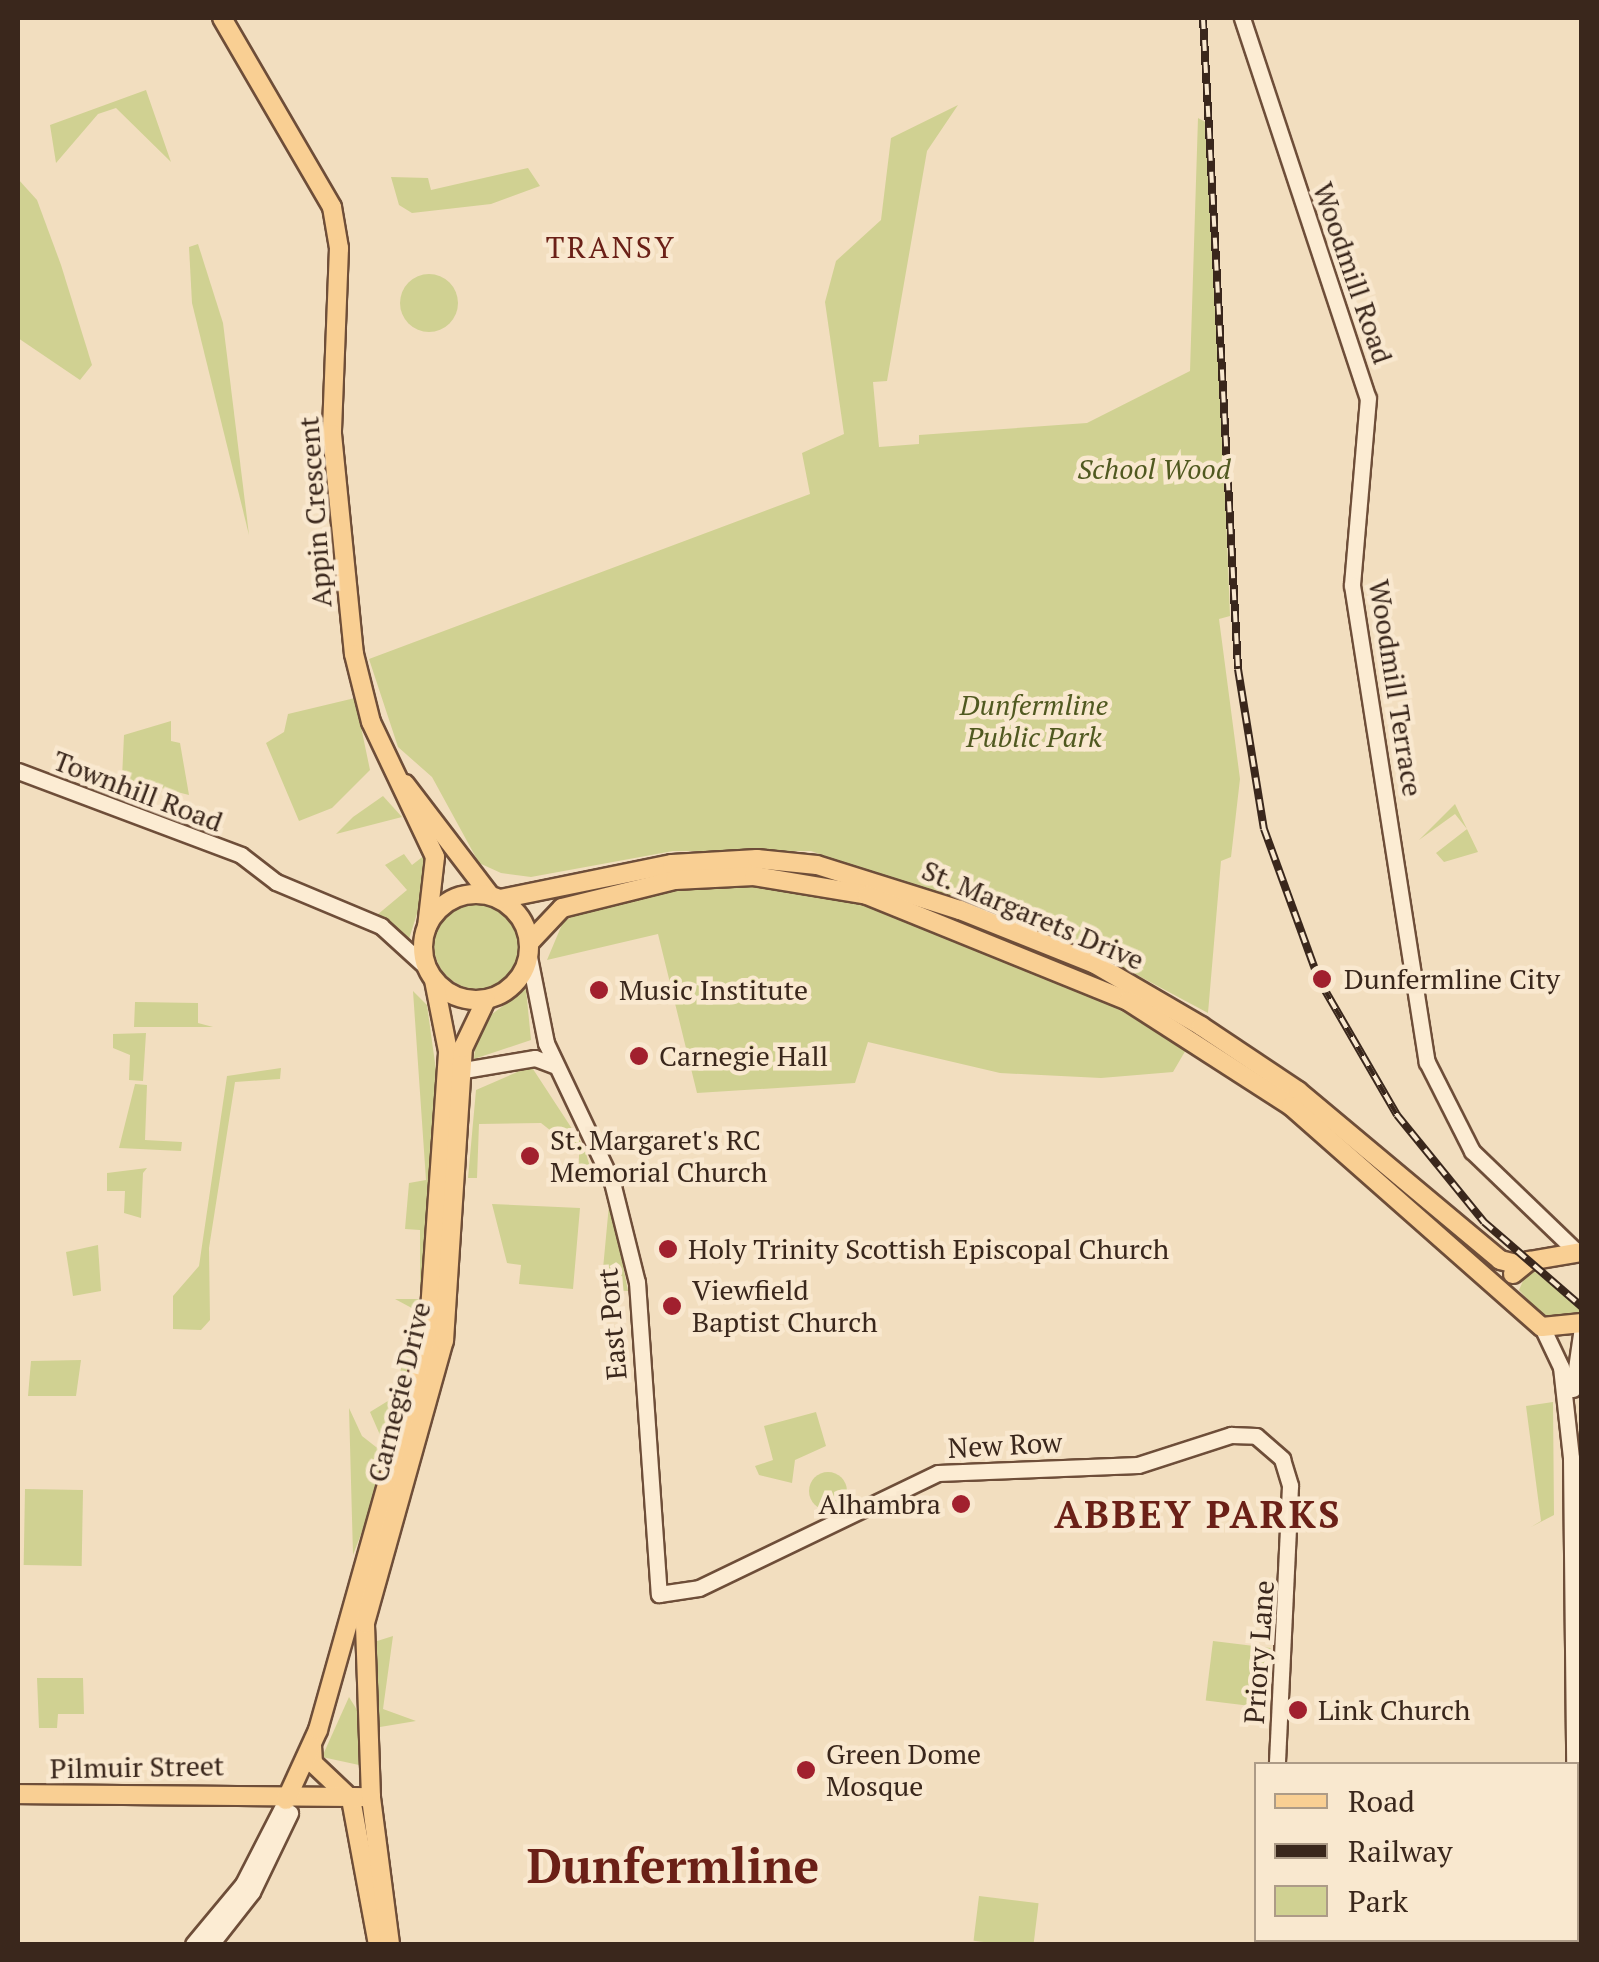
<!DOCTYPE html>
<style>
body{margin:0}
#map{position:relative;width:1599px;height:1962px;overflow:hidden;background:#f2debf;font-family:"PT Serif",serif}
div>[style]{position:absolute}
.green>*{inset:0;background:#d0d192;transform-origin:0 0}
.round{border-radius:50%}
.roads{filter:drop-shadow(2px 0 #6e4e39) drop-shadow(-2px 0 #6e4e39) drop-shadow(0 2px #6e4e39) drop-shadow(0 -2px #6e4e39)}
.secondary>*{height:15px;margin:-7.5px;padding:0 7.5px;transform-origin:7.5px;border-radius:7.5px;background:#fcecd3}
.primary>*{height:18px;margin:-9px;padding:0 9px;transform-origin:9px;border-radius:9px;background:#f9cf93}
.primary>.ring{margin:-9px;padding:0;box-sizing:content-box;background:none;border:18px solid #f9cf93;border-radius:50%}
.rail>*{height:8px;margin-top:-4px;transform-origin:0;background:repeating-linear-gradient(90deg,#f9e8cf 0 11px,#3a271c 0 22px);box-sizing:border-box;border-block:2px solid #3a271c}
.dots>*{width:28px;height:28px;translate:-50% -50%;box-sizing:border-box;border:5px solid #f9e8cf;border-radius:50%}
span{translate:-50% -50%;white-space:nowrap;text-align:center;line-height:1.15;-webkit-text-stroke:9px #f9e8cf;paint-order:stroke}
.street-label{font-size:28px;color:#3a271c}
.park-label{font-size:28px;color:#505920;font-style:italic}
.poi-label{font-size:28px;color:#3a271c}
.left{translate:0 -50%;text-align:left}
.right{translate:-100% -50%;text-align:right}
.neighbourhood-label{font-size:30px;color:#6b2017;letter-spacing:2.5px}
.district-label{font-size:38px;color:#6b2017;font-weight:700;letter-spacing:2.5px}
.town-label{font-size:48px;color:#6b2017;font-weight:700}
.frame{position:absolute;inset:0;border:20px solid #3a271c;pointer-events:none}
.legend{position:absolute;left:1254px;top:1762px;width:325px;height:180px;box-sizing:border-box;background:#f9e8cf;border:2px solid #ad9b87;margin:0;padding:12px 18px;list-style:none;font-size:30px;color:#3a271c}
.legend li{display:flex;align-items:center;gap:20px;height:50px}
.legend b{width:50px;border:2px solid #ad9b87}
</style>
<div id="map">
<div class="green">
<i style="clip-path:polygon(146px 90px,171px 162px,116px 108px,98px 114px,56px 163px,50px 125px)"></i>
<i style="clip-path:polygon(958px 105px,927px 151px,887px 381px,873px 382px,879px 447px,919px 444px,919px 435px,1087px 423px,1190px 371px,1198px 118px,1211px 125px,1230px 616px,1219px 619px,1240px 779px,1231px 857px,1221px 861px,1208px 1013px,1096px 953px,811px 851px,673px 851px,531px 877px,501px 873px,479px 863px,432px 777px,398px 747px,369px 659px,810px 494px,802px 453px,844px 434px,825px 302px,836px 261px,881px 220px,891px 138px)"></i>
<i style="clip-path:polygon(528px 168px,540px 186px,491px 204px,412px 213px,399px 205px,391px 177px,428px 178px,431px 190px)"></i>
<i style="clip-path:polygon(18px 179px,37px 200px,61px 265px,92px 365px,80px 380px,18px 338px)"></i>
<i style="clip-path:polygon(198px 244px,223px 323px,249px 535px,192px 303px,189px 247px)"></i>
<i class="round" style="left:400px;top:274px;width:58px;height:58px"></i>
<i style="clip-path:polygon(355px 698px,370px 770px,332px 808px,299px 821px,266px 743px,284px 732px,288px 714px)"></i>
<i style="clip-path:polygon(171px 721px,171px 741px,180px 743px,189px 795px,122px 778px,124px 735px)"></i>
<i style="clip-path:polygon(383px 796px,402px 817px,336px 834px,353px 817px)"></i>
<i style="clip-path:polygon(1455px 804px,1478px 852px,1444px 862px,1436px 853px,1467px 829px,1455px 814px,1419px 840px)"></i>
<i style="clip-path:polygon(404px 854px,412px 865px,425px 855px,428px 879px,409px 939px,377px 915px,407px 890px,385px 865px)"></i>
<i style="clip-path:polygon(760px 883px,886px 908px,1061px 977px,1187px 1048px,1173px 1072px,1101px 1078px,1000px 1073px,868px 1042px,855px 1083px,697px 1093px,658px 934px,547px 960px,563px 922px,584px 910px,693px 885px)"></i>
<i class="round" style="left:434px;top:901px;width:88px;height:88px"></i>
<i style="clip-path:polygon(526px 989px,531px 1040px,474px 1059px,477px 1025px)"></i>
<i style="clip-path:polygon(413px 991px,427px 1005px,436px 1070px,421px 1313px,395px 1299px,420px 1299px,420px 1230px,405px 1229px,409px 1183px,426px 1180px)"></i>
<i style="clip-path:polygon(135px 1002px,198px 1003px,198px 1023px,213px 1027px,134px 1027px)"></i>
<i style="clip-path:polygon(146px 1033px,143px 1081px,129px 1080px,130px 1055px,113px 1048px,113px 1034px)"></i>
<i style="clip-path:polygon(531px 1066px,584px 1147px,594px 1180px,579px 1179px,579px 1153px,541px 1123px,479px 1124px,477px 1178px,468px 1178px,476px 1090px)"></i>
<i style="clip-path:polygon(281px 1068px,280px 1079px,235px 1082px,209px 1248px,210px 1320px,201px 1330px,173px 1329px,173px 1296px,199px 1266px,227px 1076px)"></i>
<i style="clip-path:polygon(135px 1084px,147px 1085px,145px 1140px,182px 1142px,181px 1151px,119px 1148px)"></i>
<i style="clip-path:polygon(147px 1168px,143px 1173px,141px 1218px,124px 1213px,125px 1191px,107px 1191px,107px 1173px)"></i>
<i style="clip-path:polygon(492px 1204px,580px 1208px,573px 1289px,519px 1284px,521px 1265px,507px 1263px)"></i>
<i style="clip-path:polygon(609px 1205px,622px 1260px,628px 1291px,601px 1290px)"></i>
<i style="clip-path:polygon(98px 1245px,101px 1291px,73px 1296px,66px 1252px)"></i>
<i style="clip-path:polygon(1529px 1267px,1581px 1309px,1581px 1316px,1548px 1322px,1519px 1290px)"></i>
<i style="clip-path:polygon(420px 1323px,394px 1432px,380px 1435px,370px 1412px,396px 1396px,408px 1330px)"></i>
<i style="clip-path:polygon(81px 1360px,76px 1396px,28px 1396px,31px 1361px)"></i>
<i style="clip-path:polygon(1553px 1402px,1554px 1515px,1531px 1527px,1541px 1521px,1526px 1406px)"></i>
<i style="clip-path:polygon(349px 1408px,362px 1436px,390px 1458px,353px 1555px)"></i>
<i style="clip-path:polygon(816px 1412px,826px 1446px,795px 1460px,792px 1483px,759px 1475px,755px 1466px,773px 1460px,764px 1426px)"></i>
<i class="round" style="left:809px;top:1472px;width:38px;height:38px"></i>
<i style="left:25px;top:1489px;width:58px;height:76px;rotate:1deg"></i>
<i style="clip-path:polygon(393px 1636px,383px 1709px,416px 1721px,374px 1728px,374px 1642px)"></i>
<i style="left:1213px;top:1641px;width:58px;height:60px;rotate:7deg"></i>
<i style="clip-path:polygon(37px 1678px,83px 1678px,84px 1714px,58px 1714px,57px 1728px,39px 1728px)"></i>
<i style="clip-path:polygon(349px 1697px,357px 1710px,359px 1765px,322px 1757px)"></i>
<i style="left:979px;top:1896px;width:60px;height:45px;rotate:7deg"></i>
</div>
<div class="roads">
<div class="secondary">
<i style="left:1242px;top:18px;width:400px;rotate:71.7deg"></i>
<i style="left:1368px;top:398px;width:188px;rotate:94.9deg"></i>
<i style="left:1352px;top:585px;width:483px;rotate:81.1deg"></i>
<i style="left:1427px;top:1062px;width:100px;rotate:63.2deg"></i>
<i style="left:1472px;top:1151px;width:144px;rotate:43.9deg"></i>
<i style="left:18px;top:771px;width:238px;rotate:20.6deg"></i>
<i style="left:241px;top:855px;width:44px;rotate:37.6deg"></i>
<i style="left:276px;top:882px;width:114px;rotate:22.7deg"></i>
<i style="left:381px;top:926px;width:59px;rotate:42.3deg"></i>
<i style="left:529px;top:957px;width:88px;rotate:78.8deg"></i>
<i style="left:546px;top:1043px;width:154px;rotate:64.6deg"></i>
<i style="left:612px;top:1182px;width:103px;rotate:76deg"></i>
<i style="left:637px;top:1282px;width:313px;rotate:86deg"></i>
<i style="left:659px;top:1594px;width:40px;rotate:-8.5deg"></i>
<i style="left:699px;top:1588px;width:265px;rotate:-25.7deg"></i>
<i style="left:938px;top:1473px;width:200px;rotate:-2.3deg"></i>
<i style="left:1138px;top:1465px;width:98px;rotate:-17.9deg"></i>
<i style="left:1231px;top:1435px;width:25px;rotate:2deg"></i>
<i style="left:1256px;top:1436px;width:35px;rotate:41deg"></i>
<i style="left:1282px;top:1459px;width:28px;rotate:73deg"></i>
<i style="left:1290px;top:1486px;width:278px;rotate:92.7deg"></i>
<i style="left:452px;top:1072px;width:84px;rotate:-9.6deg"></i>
<i style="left:535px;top:1058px;width:19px;rotate:21deg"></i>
<i style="left:1542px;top:1327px;width:44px;rotate:64.6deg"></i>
<i style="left:1561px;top:1367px;width:92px;rotate:83.7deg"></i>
<i style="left:1571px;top:1458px;width:306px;rotate:89.4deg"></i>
<i style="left:1573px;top:1389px;width:63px;rotate:-81.7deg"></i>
<i style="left:1576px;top:1785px;width:6px;rotate:-18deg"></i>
<i style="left:1576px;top:1865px;width:38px;rotate:81deg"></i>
<i style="left:1576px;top:1920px;width:9px;rotate:49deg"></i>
<i style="left:193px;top:1944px;width:78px;rotate:-50.2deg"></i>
<i style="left:243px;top:1884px;width:94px;rotate:-62.9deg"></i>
<i style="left:211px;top:1944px;width:66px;rotate:-51.7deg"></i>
<i style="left:252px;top:1892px;width:88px;rotate:-64.3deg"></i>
</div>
<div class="primary">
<i style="left:222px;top:18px;width:219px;rotate:59.8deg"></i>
<i style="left:332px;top:207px;width:42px;rotate:80.3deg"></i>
<i style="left:339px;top:248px;width:186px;rotate:92.2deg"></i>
<i style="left:332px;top:434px;width:221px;rotate:84.3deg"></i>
<i style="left:354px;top:654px;width:70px;rotate:76deg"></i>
<i style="left:371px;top:722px;width:149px;rotate:64.6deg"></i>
<i style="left:435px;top:857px;width:70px;rotate:96.5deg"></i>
<i style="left:405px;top:784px;width:138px;rotate:52.6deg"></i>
<i class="ring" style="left:423px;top:894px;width:88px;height:88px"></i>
<i style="left:500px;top:899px;width:176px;rotate:-11.5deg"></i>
<i style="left:672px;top:864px;width:85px;rotate:-3.4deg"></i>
<i style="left:757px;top:859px;width:60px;rotate:5.7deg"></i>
<i style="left:817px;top:865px;width:150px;rotate:17.5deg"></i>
<i style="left:960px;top:910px;width:145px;rotate:21.8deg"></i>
<i style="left:1095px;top:964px;width:123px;rotate:30.3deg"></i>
<i style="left:1201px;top:1026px;width:117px;rotate:33.8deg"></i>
<i style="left:1298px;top:1091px;width:263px;rotate:39.9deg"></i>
<i style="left:1500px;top:1260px;width:21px;rotate:14deg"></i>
<i style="left:529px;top:943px;width:48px;rotate:-46.7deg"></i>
<i style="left:562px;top:908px;width:116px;rotate:-13.9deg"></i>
<i style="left:675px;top:880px;width:79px;rotate:-2.9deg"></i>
<i style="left:754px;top:876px;width:115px;rotate:9.5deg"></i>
<i style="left:867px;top:895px;width:282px;rotate:22.1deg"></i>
<i style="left:1128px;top:1001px;width:194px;rotate:32.8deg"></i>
<i style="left:1291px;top:1106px;width:334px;rotate:41.4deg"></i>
<i style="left:1542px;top:1327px;width:40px;rotate:-5.7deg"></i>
<i style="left:1513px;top:1274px;width:21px;rotate:-39deg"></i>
<i style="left:1529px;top:1261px;width:54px;rotate:-9.6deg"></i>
<i style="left:312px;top:1745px;width:18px;rotate:87deg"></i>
<i style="left:313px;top:1763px;width:52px;rotate:43.5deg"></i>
<i style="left:351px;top:1799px;width:147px;rotate:79.5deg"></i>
<i style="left:18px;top:1794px;width:353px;rotate:0.5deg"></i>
<i style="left:286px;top:1800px;width:77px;rotate:-65.4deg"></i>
<i style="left:318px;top:1730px;width:406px;rotate:-74.3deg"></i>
<i style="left:428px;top:1339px;width:289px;rotate:-86deg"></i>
<i style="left:448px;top:1051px;width:72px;rotate:-101.2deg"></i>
<i style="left:390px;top:1944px;width:148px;rotate:-97.4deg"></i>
<i style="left:371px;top:1797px;width:174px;rotate:-92deg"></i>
<i style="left:365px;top:1623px;width:293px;rotate:-74.4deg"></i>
<i style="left:444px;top:1341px;width:294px;rotate:-86.3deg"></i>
<i style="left:463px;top:1048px;width:53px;rotate:-64.4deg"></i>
</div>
</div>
<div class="rail">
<i style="left:1203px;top:18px;width:652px;rotate:86.92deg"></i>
<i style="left:1238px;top:669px;width:162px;rotate:80.8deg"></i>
<i style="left:1264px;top:829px;width:161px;rotate:70deg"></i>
<i style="left:1319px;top:980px;width:156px;rotate:60deg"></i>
<i style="left:1397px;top:1115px;width:138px;rotate:50.9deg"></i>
<i style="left:1484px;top:1222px;width:130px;rotate:40.9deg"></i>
</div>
<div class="dots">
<i style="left:1322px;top:979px;background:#a1202e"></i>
<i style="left:599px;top:990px;background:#a1202e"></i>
<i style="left:639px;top:1056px;background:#a1202e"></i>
<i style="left:530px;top:1156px;background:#a1202e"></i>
<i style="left:668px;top:1249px;background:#a1202e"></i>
<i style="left:672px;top:1306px;background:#a1202e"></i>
<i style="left:961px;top:1504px;background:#a1202e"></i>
<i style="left:1298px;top:1710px;background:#a1202e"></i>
<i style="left:806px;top:1770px;background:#a1202e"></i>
</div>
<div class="street-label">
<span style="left:1353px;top:273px;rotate:71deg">Woodmill Road</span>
<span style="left:315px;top:512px;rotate:-94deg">Appin Crescent</span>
<span style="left:1396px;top:688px;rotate:81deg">Woodmill Terrace</span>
<span style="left:138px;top:791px;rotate:21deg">Townhill Road</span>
<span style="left:1033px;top:915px;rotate:23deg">St. Margarets Drive</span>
<span style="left:612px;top:1324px;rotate:-95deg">East Port</span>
<span style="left:399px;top:1392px;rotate:-76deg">Carnegie Drive</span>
<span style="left:1005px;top:1445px;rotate:-3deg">New Row</span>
<span style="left:1259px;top:1652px;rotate:-86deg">Priory Lane</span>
<span style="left:137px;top:1767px;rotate:-1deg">Pilmuir Street</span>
</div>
<div class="park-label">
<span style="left:1154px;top:469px">School Wood</span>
<span style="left:1034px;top:721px">Dunfermline<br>Public Park</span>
</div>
<div class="poi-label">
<span class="left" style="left:1344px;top:979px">Dunfermline City</span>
<span class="left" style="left:619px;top:990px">Music Institute</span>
<span class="left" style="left:659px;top:1056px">Carnegie Hall</span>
<span class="left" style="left:550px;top:1156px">St. Margaret's RC<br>Memorial Church</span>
<span class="left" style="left:688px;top:1249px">Holy Trinity Scottish Episcopal Church</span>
<span class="left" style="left:692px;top:1306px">Viewfield<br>Baptist Church</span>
<span class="right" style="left:941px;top:1504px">Alhambra</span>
<span class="left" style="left:1318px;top:1710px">Link Church</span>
<span class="left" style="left:826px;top:1770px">Green Dome<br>Mosque</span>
</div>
<div class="neighbourhood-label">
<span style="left:611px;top:247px">TRANSY</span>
</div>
<div class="district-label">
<span style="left:1198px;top:1515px">ABBEY PARKS</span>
</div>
<div class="town-label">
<span style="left:673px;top:1866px">Dunfermline</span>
</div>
<div class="frame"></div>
<ul class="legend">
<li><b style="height:12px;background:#f9cf93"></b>Road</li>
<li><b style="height:12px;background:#3a271c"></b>Railway</li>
<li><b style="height:28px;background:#d0d192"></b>Park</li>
</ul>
</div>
